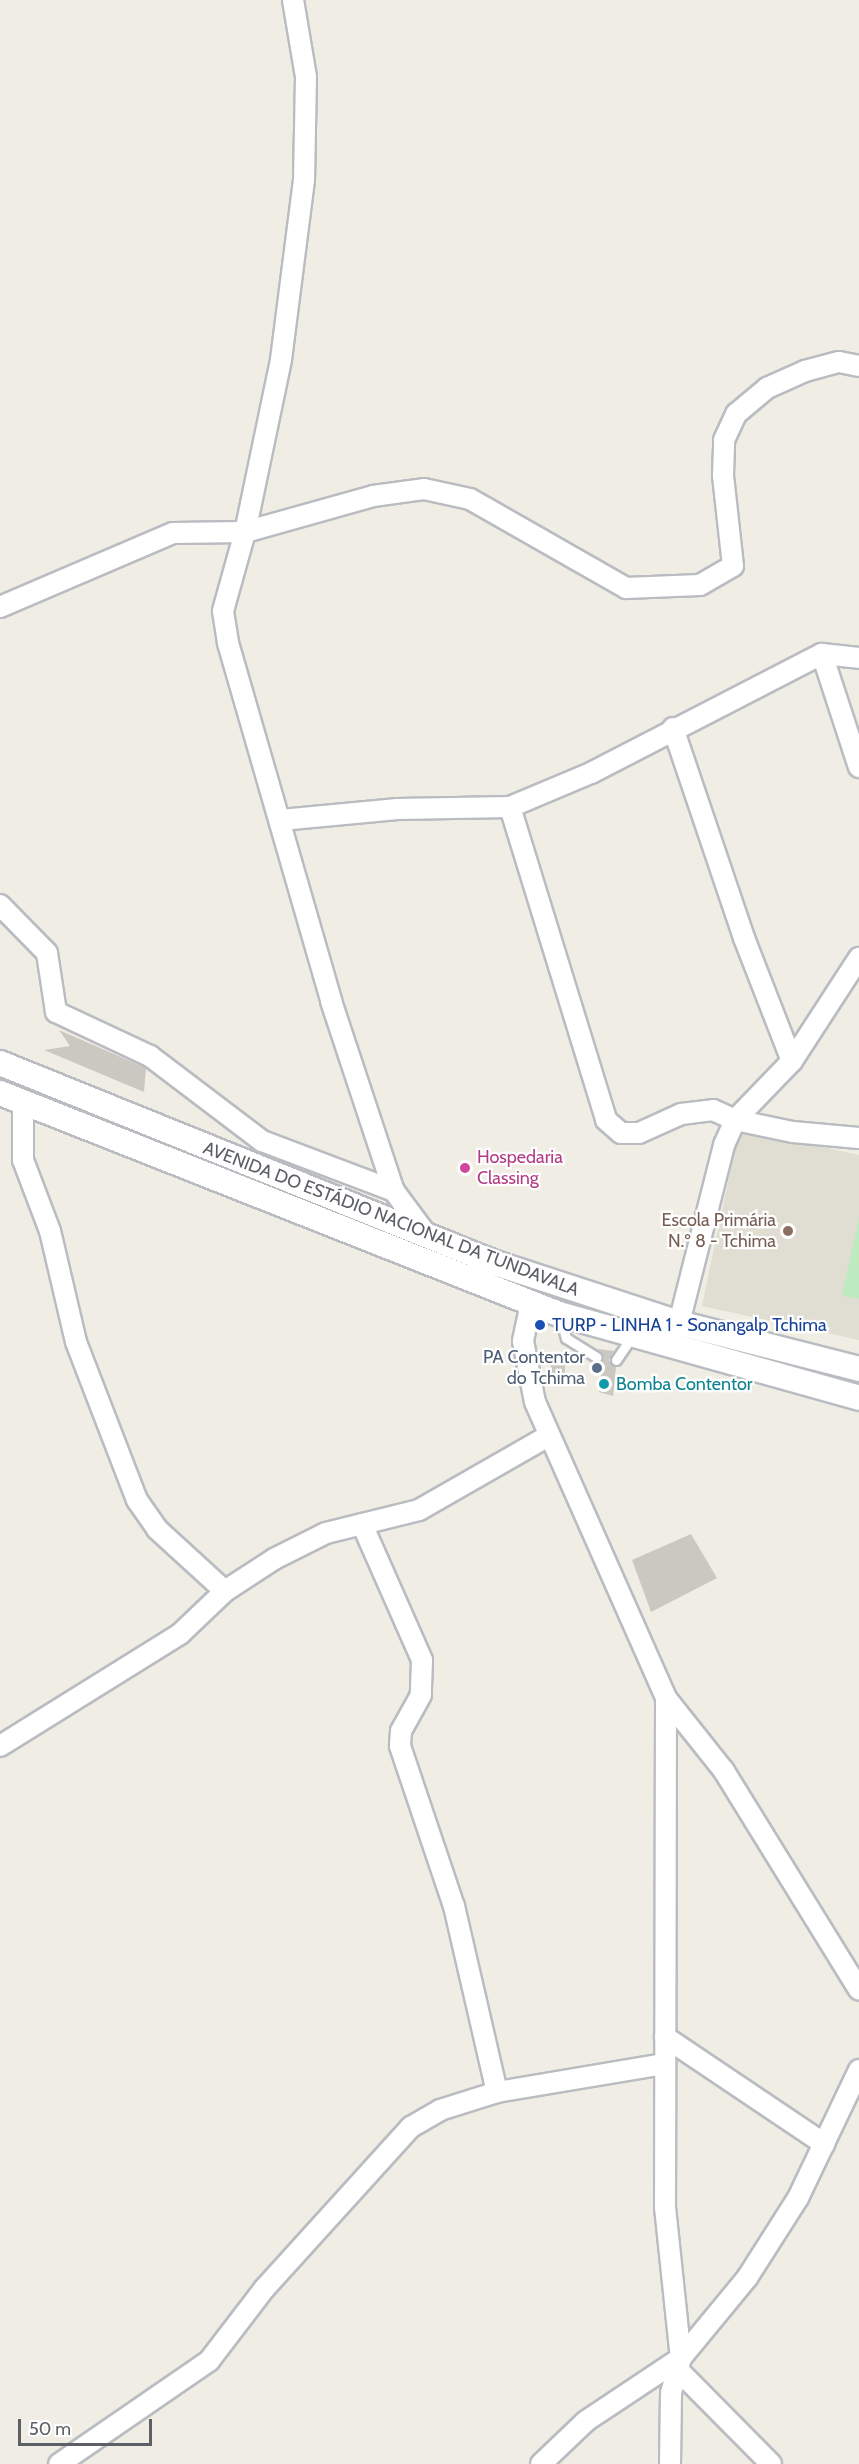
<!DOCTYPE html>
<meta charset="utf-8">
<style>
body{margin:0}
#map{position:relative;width:859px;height:2464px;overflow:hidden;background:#f0eee4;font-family:Cabin,sans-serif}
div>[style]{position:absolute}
.education>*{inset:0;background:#e0ddd3}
.green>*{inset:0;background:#beeac0}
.building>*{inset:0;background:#cbc8c1;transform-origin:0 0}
.roads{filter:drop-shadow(2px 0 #b9bcc1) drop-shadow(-2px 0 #b9bcc1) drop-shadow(0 2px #b9bcc1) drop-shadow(0 -2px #b9bcc1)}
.service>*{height:9px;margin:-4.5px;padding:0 4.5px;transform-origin:4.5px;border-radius:4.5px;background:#fff}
.minor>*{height:20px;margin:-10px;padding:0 10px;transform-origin:10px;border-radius:10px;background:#fff}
.tertiary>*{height:24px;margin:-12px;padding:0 12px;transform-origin:12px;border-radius:12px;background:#fff}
.dots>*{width:16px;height:16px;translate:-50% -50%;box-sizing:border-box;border:3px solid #fff;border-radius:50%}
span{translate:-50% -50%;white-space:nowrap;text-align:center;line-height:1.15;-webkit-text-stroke:4.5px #fff;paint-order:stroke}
.hotel-label{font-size:18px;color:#b23c85}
.left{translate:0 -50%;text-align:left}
.street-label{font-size:18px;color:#5c6066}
.education-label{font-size:18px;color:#785e54}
.right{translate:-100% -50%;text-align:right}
.transit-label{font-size:18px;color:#164399}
.service-label{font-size:18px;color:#4e5e75}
.culture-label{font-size:18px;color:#0d838f}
.scale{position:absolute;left:18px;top:2419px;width:134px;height:27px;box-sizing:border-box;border:3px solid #5c6066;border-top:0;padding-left:8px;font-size:18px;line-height:21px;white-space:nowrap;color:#5c6066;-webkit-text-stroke:4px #fff;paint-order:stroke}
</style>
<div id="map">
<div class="education">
<i style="clip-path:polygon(739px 1129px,859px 1155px,859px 1340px,702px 1306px)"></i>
</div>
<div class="green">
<i style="clip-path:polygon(859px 1217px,859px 1299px,842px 1296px)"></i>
</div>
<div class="building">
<i style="clip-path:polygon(59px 1030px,146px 1068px,144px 1092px,44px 1050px,70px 1046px)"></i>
<i style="clip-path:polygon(598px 1349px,614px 1351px,609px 1360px,616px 1367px,613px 1396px,599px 1392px,602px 1368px,596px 1364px,604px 1357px)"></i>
<i style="left:551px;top:1364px;width:14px;height:18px"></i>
<i style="clip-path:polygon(691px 1534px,717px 1578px,651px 1612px,632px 1560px)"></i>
</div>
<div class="roads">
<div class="service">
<i style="left:560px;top:1316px;width:23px;rotate:75deg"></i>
<i style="left:566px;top:1338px;width:36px;rotate:32deg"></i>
<i style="left:616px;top:1360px;width:29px;rotate:-56deg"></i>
</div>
<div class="minor">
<i style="left:293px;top:0;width:78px;rotate:80.4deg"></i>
<i style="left:306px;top:77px;width:103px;rotate:91.1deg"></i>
<i style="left:304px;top:180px;width:181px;rotate:97.3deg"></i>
<i style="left:281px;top:360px;width:176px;rotate:101.8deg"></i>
<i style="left:245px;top:532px;width:133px;rotate:-15.7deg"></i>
<i style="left:373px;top:496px;width:51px;rotate:-7.8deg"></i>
<i style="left:424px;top:489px;width:47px;rotate:12.3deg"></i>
<i style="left:470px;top:499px;width:180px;rotate:29.7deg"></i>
<i style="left:626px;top:588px;width:74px;rotate:-2.3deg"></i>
<i style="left:700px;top:585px;width:38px;rotate:-30deg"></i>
<i style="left:733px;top:566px;width:92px;rotate:-96.3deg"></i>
<i style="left:723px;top:475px;width:35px;rotate:-88deg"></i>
<i style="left:724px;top:440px;width:29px;rotate:-65deg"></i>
<i style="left:736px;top:414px;width:40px;rotate:-40deg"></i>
<i style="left:767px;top:388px;width:42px;rotate:-24.1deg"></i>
<i style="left:805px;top:371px;width:35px;rotate:-15deg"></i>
<i style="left:839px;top:362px;width:20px;rotate:11deg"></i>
<i style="left:0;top:607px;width:188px;rotate:-23.2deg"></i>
<i style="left:173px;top:533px;width:72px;rotate:-0.8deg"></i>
<i style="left:245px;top:532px;width:82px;rotate:105.6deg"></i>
<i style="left:223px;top:611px;width:32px;rotate:81deg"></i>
<i style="left:228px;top:643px;width:373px;rotate:73.9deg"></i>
<i style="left:331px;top:1001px;width:200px;rotate:71.7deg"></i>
<i style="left:394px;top:1191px;width:57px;rotate:53.5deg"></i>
<i style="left:822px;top:654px;width:119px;rotate:71.9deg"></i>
<i style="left:673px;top:728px;width:222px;rotate:71.3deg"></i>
<i style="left:744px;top:938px;width:132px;rotate:68.7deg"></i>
<i style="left:510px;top:807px;width:327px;rotate:72.9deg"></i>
<i style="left:606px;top:1120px;width:20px;rotate:41deg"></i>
<i style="left:621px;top:1133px;width:18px"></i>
<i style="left:639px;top:1133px;width:46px;rotate:-24.3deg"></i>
<i style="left:681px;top:1114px;width:32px;rotate:-7deg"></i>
<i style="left:713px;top:1110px;width:24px;rotate:24deg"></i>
<i style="left:735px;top:1120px;width:59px;rotate:11.7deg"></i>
<i style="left:793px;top:1132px;width:66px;rotate:5.2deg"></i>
<i style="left:281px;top:820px;width:117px;rotate:-5.4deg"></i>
<i style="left:397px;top:809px;width:113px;rotate:-1deg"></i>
<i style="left:510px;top:807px;width:88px;rotate:-22.8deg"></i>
<i style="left:591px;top:773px;width:260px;rotate:-27.3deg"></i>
<i style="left:822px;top:654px;width:37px;rotate:6deg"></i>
<i style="left:0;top:905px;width:67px;rotate:45.6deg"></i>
<i style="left:47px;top:953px;width:60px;rotate:81.3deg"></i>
<i style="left:56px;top:1012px;width:104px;rotate:25.1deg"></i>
<i style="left:150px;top:1056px;width:141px;rotate:37.2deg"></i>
<i style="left:262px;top:1141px;width:141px;rotate:20.7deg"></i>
<i style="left:23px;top:1102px;width:58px;rotate:90deg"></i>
<i style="left:23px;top:1160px;width:76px;rotate:69.2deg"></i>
<i style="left:50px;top:1231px;width:114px;rotate:76.8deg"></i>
<i style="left:76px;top:1342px;width:169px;rotate:68.9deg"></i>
<i style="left:137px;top:1500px;width:35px;rotate:55deg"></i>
<i style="left:157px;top:1529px;width:92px;rotate:42.4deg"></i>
<i style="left:531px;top:1303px;width:39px;rotate:102deg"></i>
<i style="left:523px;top:1341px;width:62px;rotate:78.9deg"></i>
<i style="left:535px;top:1402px;width:324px;rotate:66.1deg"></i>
<i style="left:666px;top:1698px;width:509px;rotate:90.11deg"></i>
<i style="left:665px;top:2207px;width:152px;rotate:84deg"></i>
<i style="left:681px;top:2358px;width:36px;rotate:106deg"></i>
<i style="left:671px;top:2393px;width:71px;rotate:90.8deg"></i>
<i style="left:679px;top:1323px;width:184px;rotate:-75.8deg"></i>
<i style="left:724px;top:1145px;width:27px;rotate:-66deg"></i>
<i style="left:735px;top:1120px;width:82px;rotate:-46deg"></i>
<i style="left:792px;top:1061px;width:123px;rotate:-57deg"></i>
<i style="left:362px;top:1524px;width:149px;rotate:66.2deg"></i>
<i style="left:422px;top:1660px;width:35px;rotate:92deg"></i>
<i style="left:421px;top:1695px;width:41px;rotate:119.1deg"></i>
<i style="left:401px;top:1731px;width:15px;rotate:94deg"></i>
<i style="left:400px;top:1746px;width:169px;rotate:71.4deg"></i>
<i style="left:454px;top:1906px;width:191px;rotate:77deg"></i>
<i style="left:666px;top:1698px;width:93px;rotate:51.5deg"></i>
<i style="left:724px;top:1771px;width:257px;rotate:58.3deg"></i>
<i style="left:0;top:1746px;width:212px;rotate:-31.9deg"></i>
<i style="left:180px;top:1634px;width:62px;rotate:-43.7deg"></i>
<i style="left:225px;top:1591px;width:59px;rotate:-33.1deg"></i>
<i style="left:274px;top:1559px;width:58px;rotate:-26.6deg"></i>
<i style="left:326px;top:1533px;width:96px;rotate:-13.9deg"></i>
<i style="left:419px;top:1510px;width:149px;rotate:-29.8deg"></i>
<i style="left:665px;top:2037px;width:192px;rotate:33.9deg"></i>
<i style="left:681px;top:2373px;width:128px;rotate:45.3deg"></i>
<i style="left:59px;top:2464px;width:182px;rotate:-34.5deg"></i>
<i style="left:209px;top:2361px;width:91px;rotate:-52.6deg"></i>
<i style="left:264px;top:2289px;width:219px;rotate:-47.8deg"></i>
<i style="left:411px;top:2127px;width:34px;rotate:-30deg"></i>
<i style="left:440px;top:2110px;width:60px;rotate:-17.5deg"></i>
<i style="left:497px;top:2092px;width:170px;rotate:-9.5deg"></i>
<i style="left:541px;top:2464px;width:62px;rotate:-43.7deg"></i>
<i style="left:586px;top:2421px;width:114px;rotate:-33.6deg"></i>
<i style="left:681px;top:2358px;width:104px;rotate:-50.5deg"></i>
<i style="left:747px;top:2278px;width:95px;rotate:-57.5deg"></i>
<i style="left:798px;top:2198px;width:142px;rotate:-64.5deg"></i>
</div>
<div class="tertiary">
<i style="left:0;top:1063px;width:534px;rotate:22deg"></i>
<i style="left:495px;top:1263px;width:194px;rotate:18.1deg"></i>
<i style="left:679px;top:1323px;width:186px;rotate:14.3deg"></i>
<i style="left:0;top:1093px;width:601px;rotate:21.57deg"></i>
<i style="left:559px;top:1314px;width:312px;rotate:15.6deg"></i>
</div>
</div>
<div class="dots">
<i style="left:465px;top:1168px;background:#d1479c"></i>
<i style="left:788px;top:1231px;background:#8d6e63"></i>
<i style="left:540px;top:1325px;background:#1a4fb4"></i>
<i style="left:597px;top:1368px;background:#5c6f8a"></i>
<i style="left:604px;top:1384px;background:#0f9aa8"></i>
</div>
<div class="hotel-label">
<span class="left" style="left:477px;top:1168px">Hospedaria<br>Classing</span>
</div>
<div class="street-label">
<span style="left:391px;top:1219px;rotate:21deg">AVENIDA DO ESTÁDIO NACIONAL DA TUNDAVALA</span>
</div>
<div class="education-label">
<span class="right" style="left:776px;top:1231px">Escola Primária<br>N.º 8 - Tchima</span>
</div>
<div class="transit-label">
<span class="left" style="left:552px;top:1325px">TURP - LINHA 1 - Sonangalp Tchima</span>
</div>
<div class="service-label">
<span class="right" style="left:585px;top:1368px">PA Contentor<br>do Tchima</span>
</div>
<div class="culture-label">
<span class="left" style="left:616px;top:1384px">Bomba Contentor</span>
</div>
<div class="scale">50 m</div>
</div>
